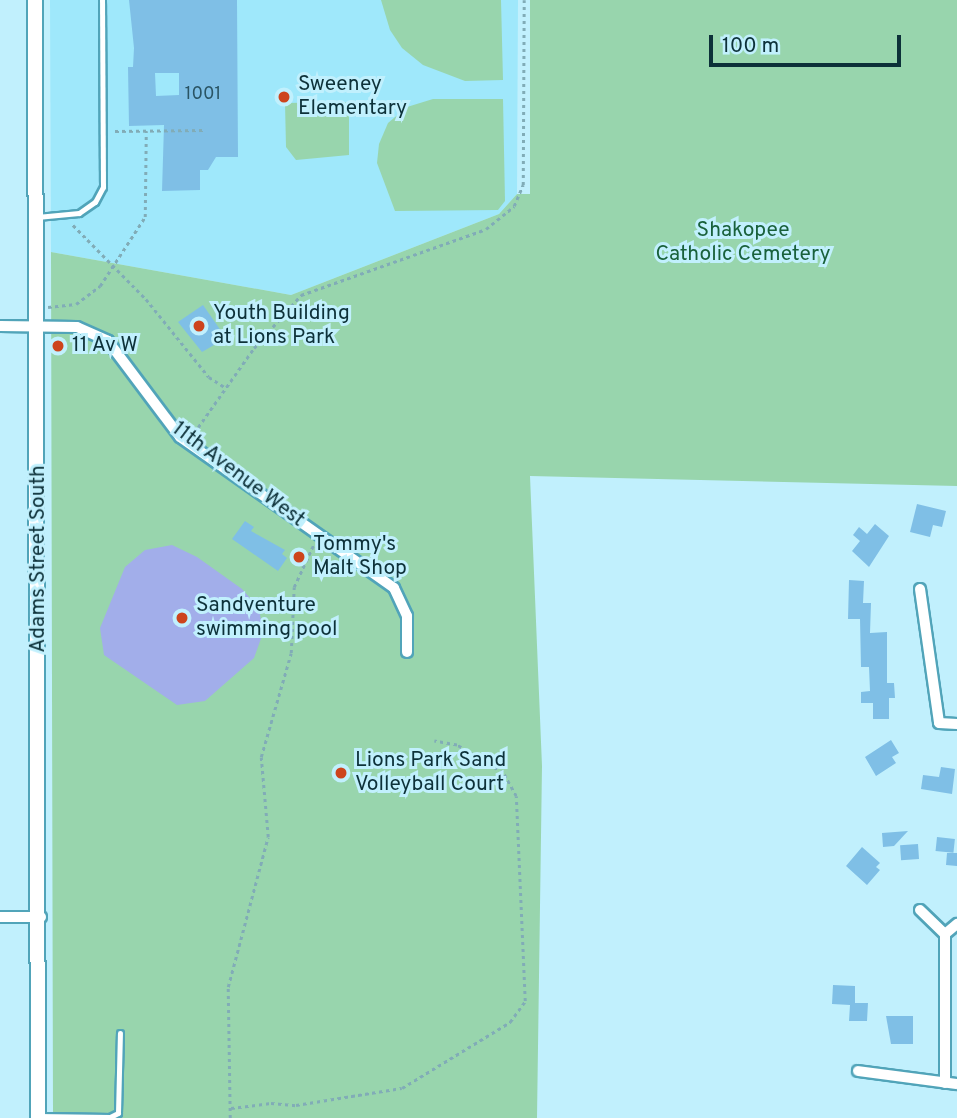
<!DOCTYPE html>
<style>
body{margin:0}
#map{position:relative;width:957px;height:1118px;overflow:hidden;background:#c1f0fd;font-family:Overpass,sans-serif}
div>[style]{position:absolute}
.built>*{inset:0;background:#9fe8fb}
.green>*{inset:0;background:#98d5ad}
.water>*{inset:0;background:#a2aeea}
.building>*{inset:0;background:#7fbfe6;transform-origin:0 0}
.path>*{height:2.5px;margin-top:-1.25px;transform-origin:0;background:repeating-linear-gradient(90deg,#81acb7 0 3.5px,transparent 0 7px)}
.roads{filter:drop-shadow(2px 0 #51a4b9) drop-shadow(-2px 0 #51a4b9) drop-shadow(0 2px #51a4b9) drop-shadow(0 -2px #51a4b9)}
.service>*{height:5px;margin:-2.5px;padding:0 2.5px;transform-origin:2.5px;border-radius:2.5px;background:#fff}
.minor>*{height:10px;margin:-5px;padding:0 5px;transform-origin:5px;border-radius:5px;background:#fff}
.tertiary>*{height:14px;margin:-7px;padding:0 7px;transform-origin:7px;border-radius:7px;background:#fff}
.dots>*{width:19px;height:19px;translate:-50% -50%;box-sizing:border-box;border:4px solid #c1f0fd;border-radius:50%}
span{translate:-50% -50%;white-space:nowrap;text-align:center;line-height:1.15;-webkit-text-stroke:6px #c1f0fd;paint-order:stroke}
.number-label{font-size:18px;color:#2a5464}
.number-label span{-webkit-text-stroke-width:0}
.poi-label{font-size:21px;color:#0d3139}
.left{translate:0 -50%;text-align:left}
.park-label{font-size:21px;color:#19613b}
.street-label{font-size:21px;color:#0d3139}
.scale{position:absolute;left:709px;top:35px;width:192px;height:32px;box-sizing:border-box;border:4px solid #0d3139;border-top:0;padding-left:9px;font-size:21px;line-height:24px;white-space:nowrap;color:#0d3139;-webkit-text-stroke:5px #c1f0fd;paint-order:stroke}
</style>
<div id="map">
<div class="built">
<i style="clip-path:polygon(50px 0,518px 0,517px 194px,499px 214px,291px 295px,51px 252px)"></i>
</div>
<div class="green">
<i style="clip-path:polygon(381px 0,501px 0,503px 80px,465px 81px,423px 65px,402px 48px,390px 30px)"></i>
<i style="clip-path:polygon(530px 0,957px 0,957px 486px,530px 476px,542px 766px,537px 1118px,53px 1118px,51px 252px,291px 295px,499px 214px,517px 194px,530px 194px)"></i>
<i style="clip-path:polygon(433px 99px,503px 99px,505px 201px,498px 210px,395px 211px,377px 163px,379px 144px,388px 123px,407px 107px)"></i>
<i style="clip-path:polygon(349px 102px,349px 155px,296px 160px,286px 147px,285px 103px)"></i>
</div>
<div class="water">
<i style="clip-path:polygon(172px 545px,197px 557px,242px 589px,259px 608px,263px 633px,254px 658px,205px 701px,177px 705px,104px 655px,100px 628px,125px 567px,145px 550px)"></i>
</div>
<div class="building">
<i style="clip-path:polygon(evenodd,129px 0,237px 0,238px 157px,216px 157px,208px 170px,200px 170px,200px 190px,162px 191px,164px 125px,129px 126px,128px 67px,133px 67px,134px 48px,129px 0,155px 73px,179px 73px,179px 95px,156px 96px,155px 73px)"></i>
<i style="clip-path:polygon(203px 305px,226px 338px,202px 352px,178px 322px)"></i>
<i style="clip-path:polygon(917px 504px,946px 511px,942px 527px,933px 525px,930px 537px,910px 532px)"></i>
<i style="clip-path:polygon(245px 521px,254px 527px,251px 531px,285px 550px,282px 554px,287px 558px,278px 571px,232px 539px)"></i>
<i style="clip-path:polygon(875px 524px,889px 536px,869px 567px,852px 551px,860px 541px,853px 535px,859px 527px,867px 534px)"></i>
<i style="clip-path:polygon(849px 580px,864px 581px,863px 603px,871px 603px,870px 633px,887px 632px,887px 683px,894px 683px,895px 698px,889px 698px,889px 719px,873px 719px,873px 703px,861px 703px,861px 692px,870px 691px,869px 667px,861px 667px,860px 619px,848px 619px)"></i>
<i style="clip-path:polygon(891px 740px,899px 753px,892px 757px,896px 763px,876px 776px,865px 757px)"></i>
<i style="clip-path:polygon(941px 767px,955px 769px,952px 794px,921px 789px,923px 775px,939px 777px)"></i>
<i style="clip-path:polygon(908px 831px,894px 846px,883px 847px,882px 833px)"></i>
<i style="left:937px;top:837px;width:18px;height:14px;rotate:6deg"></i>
<i style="left:918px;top:844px;width:15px;height:18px;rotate:86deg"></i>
<i style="clip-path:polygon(862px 847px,880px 863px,876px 867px,880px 870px,867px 885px,846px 866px)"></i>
<i style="clip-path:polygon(947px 853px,957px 853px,957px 866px,946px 865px)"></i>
<i style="clip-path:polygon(833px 985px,855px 986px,855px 1003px,868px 1003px,867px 1021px,849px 1021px,850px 1005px,832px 1004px)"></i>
<i style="clip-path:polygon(886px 1016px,913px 1016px,913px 1044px,891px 1044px)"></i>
</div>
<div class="path">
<i style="left:115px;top:131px;width:88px;rotate:-0.7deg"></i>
<i style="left:73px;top:225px;width:104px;rotate:45.4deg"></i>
<i style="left:146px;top:299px;width:100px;rotate:51.1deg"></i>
<i style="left:209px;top:377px;width:20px;rotate:33deg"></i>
<i style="left:48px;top:307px;width:28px;rotate:-6deg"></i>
<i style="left:76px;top:304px;width:30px;rotate:-37deg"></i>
<i style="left:100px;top:286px;width:82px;rotate:-56.9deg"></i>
<i style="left:145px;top:217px;width:86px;rotate:-89.3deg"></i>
<i style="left:194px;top:433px;width:104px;rotate:-54.8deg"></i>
<i style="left:254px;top:348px;width:71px;rotate:-48.4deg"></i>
<i style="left:301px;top:295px;width:196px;rotate:-19.6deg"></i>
<i style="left:486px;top:229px;width:36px;rotate:-39deg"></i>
<i style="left:514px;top:206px;width:23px;rotate:-67deg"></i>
<i style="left:523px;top:185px;width:185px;rotate:-89.7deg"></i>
<i style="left:231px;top:1108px;width:40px;rotate:-7.1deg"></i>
<i style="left:271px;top:1103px;width:25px;rotate:5deg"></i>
<i style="left:296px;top:1105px;width:107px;rotate:-9.1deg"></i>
<i style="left:402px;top:1088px;width:127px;rotate:-31.4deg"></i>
<i style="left:510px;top:1022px;width:26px;rotate:-54deg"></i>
<i style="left:525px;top:1001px;width:205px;rotate:-92.5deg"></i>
<i style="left:516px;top:796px;width:26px;rotate:-119deg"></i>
<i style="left:503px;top:773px;width:54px;rotate:-148.7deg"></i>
<i style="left:457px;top:745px;width:23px;rotate:-170deg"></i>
<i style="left:230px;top:1118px;width:131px;rotate:-90.9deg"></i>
<i style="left:228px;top:987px;width:155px;rotate:-75.1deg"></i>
<i style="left:268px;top:837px;width:80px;rotate:-95deg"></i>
<i style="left:261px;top:757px;width:108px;rotate:-73.9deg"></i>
<i style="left:291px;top:653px;width:66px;rotate:-87.4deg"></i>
<i style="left:294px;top:587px;width:47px;rotate:-65.1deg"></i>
</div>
<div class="roads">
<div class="service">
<i style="left:37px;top:217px;width:42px;rotate:-5.4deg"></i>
<i style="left:79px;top:213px;width:19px;rotate:-35deg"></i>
<i style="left:95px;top:202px;width:17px;rotate:-62deg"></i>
<i style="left:103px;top:187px;width:187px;rotate:-90.3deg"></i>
<i style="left:38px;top:1116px;width:72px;rotate:0.8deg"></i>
<i style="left:110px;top:1117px;width:9px;rotate:-27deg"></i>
<i style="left:118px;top:1113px;width:80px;rotate:-88.6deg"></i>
</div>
<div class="minor">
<i style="left:0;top:326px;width:77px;rotate:0.7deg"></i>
<i style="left:77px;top:327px;width:34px;rotate:24deg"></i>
<i style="left:108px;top:341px;width:120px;rotate:53.1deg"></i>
<i style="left:180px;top:437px;width:262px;rotate:35.2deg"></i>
<i style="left:394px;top:588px;width:31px;rotate:65deg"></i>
<i style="left:407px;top:616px;width:36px;rotate:90deg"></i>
<i style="left:920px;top:589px;width:135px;rotate:81.9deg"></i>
<i style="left:939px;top:723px;width:18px;rotate:3deg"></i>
<i style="left:920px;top:910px;width:35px;rotate:44deg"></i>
<i style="left:945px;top:934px;width:16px;rotate:-40deg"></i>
<i style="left:0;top:917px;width:41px"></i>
<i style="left:945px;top:934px;width:149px;rotate:90deg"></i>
<i style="left:858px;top:1071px;width:100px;rotate:7.5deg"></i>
</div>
<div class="tertiary">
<i style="left:35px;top:0;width:1118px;rotate:89.85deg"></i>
</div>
</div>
<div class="dots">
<i style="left:284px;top:97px;background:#cd441d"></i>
<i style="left:199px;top:326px;background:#cd441d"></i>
<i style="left:58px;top:346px;background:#cd441d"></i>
<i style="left:299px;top:557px;background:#cd441d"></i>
<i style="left:182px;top:618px;background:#cd441d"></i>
<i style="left:341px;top:773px;background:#cd441d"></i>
</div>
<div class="number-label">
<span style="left:203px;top:95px">1001</span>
</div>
<div class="poi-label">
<span class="left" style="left:298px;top:97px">Sweeney<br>Elementary</span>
<span class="left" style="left:213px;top:326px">Youth Building<br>at Lions Park</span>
<span class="left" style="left:72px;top:346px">11 Av W</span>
<span class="left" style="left:313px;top:557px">Tommy's<br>Malt Shop</span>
<span class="left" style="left:196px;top:618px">Sandventure<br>swimming pool</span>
<span class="left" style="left:355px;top:773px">Lions Park Sand<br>Volleyball Court</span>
</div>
<div class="park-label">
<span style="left:743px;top:243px">Shakopee<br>Catholic Cemetery</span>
</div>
<div class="street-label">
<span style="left:238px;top:475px;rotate:37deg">11th Avenue West</span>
<span style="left:39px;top:559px;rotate:-90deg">Adams Street South</span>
</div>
<div class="scale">100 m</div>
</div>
